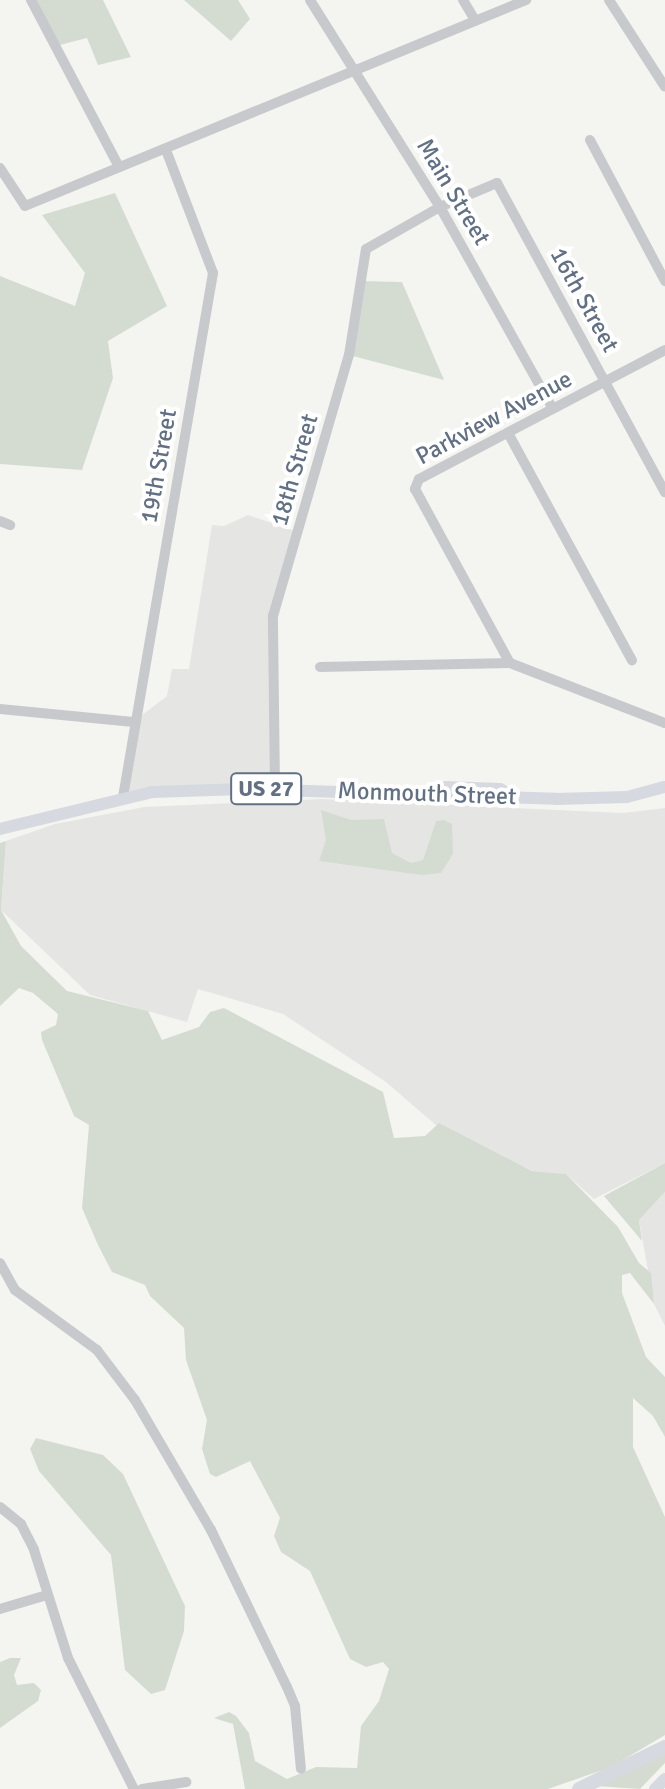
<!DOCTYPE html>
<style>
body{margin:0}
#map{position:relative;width:665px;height:1789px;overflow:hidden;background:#f4f5f0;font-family:Signika,sans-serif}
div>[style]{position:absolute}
.built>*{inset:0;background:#e5e6e4}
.green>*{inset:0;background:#d4dcd1}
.minor>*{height:10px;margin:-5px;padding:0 5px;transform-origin:5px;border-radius:5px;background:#c7c9cd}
.major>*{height:12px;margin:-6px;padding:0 6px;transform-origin:6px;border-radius:6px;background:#d6d9df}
.highway>*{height:14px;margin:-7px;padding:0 7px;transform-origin:7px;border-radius:7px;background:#d6d9df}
span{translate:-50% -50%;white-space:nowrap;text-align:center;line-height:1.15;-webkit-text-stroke:8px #fff;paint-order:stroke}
.shield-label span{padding:2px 6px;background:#fff;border:2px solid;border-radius:6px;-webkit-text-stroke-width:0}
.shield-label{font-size:22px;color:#627084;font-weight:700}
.street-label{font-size:24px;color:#627084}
</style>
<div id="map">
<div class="built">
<i style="clip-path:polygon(248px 515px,298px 532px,273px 616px,275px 789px,123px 797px,133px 722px,167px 696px,172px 669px,189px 669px,212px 525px,224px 526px)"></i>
<i style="clip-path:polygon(322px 799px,623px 813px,665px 808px,665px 1163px,594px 1199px,566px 1174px,533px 1171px,437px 1126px,386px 1082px,283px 1014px,198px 989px,187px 1022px,90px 995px,1px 910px,6px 841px,55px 824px,144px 807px)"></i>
<i style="clip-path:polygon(665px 1192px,665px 1326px,654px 1304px,639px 1220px)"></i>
</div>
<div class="green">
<i style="clip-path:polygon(31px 0,103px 0,131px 57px,98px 65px,87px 38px,56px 46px)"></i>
<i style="clip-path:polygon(184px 0,238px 0,250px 19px,231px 41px)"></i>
<i style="clip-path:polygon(115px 193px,167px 306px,108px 341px,113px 378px,82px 470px,0 464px,0 276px,75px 306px,85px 273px,42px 215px)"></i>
<i style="clip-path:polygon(359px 281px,402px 282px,444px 380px,349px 355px)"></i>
<i style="clip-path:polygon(321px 810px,351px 820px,384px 819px,392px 853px,411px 863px,423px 860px,436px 821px,444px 820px,452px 824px,453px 854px,441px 873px,422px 875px,319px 861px,326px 840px)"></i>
<i style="clip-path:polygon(6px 841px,1px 910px,21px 946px,67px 991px,148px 1011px,162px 1040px,199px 1027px,210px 1012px,224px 1008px,383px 1092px,394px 1138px,425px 1136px,439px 1123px,532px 1171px,566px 1174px,618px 1227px,639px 1263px,651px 1273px,654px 1304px,630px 1273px,622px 1275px,622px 1293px,646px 1357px,665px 1377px,665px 1437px,653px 1416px,633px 1398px,633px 1447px,665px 1517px,665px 1735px,611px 1767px,548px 1789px,245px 1789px,233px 1724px,214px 1718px,229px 1712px,236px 1716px,249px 1733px,255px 1761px,287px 1779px,316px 1767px,357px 1768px,361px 1726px,379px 1701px,389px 1669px,383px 1662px,366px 1667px,350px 1659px,310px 1571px,281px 1552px,274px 1536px,280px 1518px,250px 1461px,216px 1477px,210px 1474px,202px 1449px,207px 1420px,186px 1360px,184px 1328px,150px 1296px,145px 1285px,112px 1272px,98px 1245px,82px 1208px,89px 1125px,74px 1116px,42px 1040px,41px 1032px,56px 1025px,58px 1014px,33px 993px,19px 988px,0 1006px,0 843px)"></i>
<i style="clip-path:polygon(665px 1163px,665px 1192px,639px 1220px,642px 1241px,604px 1196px)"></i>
<i style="clip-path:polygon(36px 1438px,103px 1455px,123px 1474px,185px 1606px,184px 1631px,165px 1690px,151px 1694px,125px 1670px,111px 1555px,39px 1471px,30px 1449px)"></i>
<i style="clip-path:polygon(10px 1658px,21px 1658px,14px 1675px,17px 1685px,34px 1683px,41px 1690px,38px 1701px,0 1728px,0 1662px)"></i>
<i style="clip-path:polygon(665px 1752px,665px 1763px,640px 1789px,596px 1786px)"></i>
</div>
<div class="minor">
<i style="left:31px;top:0;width:189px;rotate:62.2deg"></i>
<i style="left:310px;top:0;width:244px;rotate:57.9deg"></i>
<i style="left:440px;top:207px;width:231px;rotate:60.8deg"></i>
<i style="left:463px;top:0;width:23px;rotate:59deg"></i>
<i style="left:609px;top:0;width:103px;rotate:57.2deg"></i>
<i style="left:590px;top:140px;width:160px;rotate:62deg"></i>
<i style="left:0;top:168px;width:45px;rotate:56.7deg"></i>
<i style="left:25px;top:206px;width:542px;rotate:-22.35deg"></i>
<i style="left:665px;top:350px;width:278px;rotate:152.3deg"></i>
<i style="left:419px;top:479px;width:11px;rotate:112deg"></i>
<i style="left:415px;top:489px;width:198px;rotate:61.4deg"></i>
<i style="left:510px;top:663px;width:166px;rotate:21.2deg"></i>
<i style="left:508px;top:433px;width:259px;rotate:61.4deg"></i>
<i style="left:0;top:521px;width:11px;rotate:22deg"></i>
<i style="left:320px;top:667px;width:190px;rotate:-1.2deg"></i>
<i style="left:0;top:709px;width:134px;rotate:5.6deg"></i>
<i style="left:275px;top:789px;width:173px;rotate:-90.7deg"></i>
<i style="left:273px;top:616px;width:272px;rotate:-73.8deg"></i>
<i style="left:349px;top:355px;width:107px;rotate:-80.9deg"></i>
<i style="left:366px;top:249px;width:85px;rotate:-29.6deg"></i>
<i style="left:440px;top:207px;width:62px;rotate:-22.8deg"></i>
<i style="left:497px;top:183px;width:352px;rotate:61.5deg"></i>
<i style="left:123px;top:797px;width:532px;rotate:-80.25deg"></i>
<i style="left:213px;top:273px;width:132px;rotate:-110.9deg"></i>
<i style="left:0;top:1263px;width:31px;rotate:61deg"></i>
<i style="left:15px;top:1290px;width:102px;rotate:36.2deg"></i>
<i style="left:97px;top:1350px;width:63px;rotate:52.8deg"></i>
<i style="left:135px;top:1400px;width:151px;rotate:59.7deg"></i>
<i style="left:211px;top:1530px;width:174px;rotate:64.2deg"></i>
<i style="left:287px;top:1687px;width:21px;rotate:67deg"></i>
<i style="left:295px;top:1706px;width:63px;rotate:84.6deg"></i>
<i style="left:0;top:1507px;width:27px;rotate:39deg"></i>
<i style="left:21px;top:1524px;width:29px;rotate:63deg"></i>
<i style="left:34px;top:1550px;width:113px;rotate:72.5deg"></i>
<i style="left:68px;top:1658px;width:147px;rotate:63.3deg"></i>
<i style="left:0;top:1609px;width:49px;rotate:-16.6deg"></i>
<i style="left:142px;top:1789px;width:45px;rotate:-9deg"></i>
</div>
<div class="major">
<i style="left:445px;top:787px;width:55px;rotate:2.1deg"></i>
<i style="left:500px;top:789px;width:10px;rotate:29deg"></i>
<i style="left:0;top:829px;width:156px;rotate:-13.7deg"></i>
<i style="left:152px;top:792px;width:91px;rotate:-1.9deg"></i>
<i style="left:243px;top:789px;width:313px;rotate:1.8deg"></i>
<i style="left:556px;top:799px;width:71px;rotate:-1.6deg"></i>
<i style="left:627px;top:797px;width:39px;rotate:-15deg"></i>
<i style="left:655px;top:1789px;width:14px;rotate:-45deg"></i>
</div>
<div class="highway">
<i style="left:579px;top:1789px;width:96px;rotate:-26deg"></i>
</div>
<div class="shield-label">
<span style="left:266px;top:789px">US 27</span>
</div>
<div class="street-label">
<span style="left:453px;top:192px;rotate:59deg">Main Street</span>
<span style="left:584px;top:300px;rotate:61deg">16th Street</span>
<span style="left:494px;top:418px;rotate:-28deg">Parkview Avenue</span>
<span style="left:159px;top:466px;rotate:-80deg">19th Street</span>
<span style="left:295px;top:470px;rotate:-74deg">18th Street</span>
<span style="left:427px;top:794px;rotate:2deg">Monmouth Street</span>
</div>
</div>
